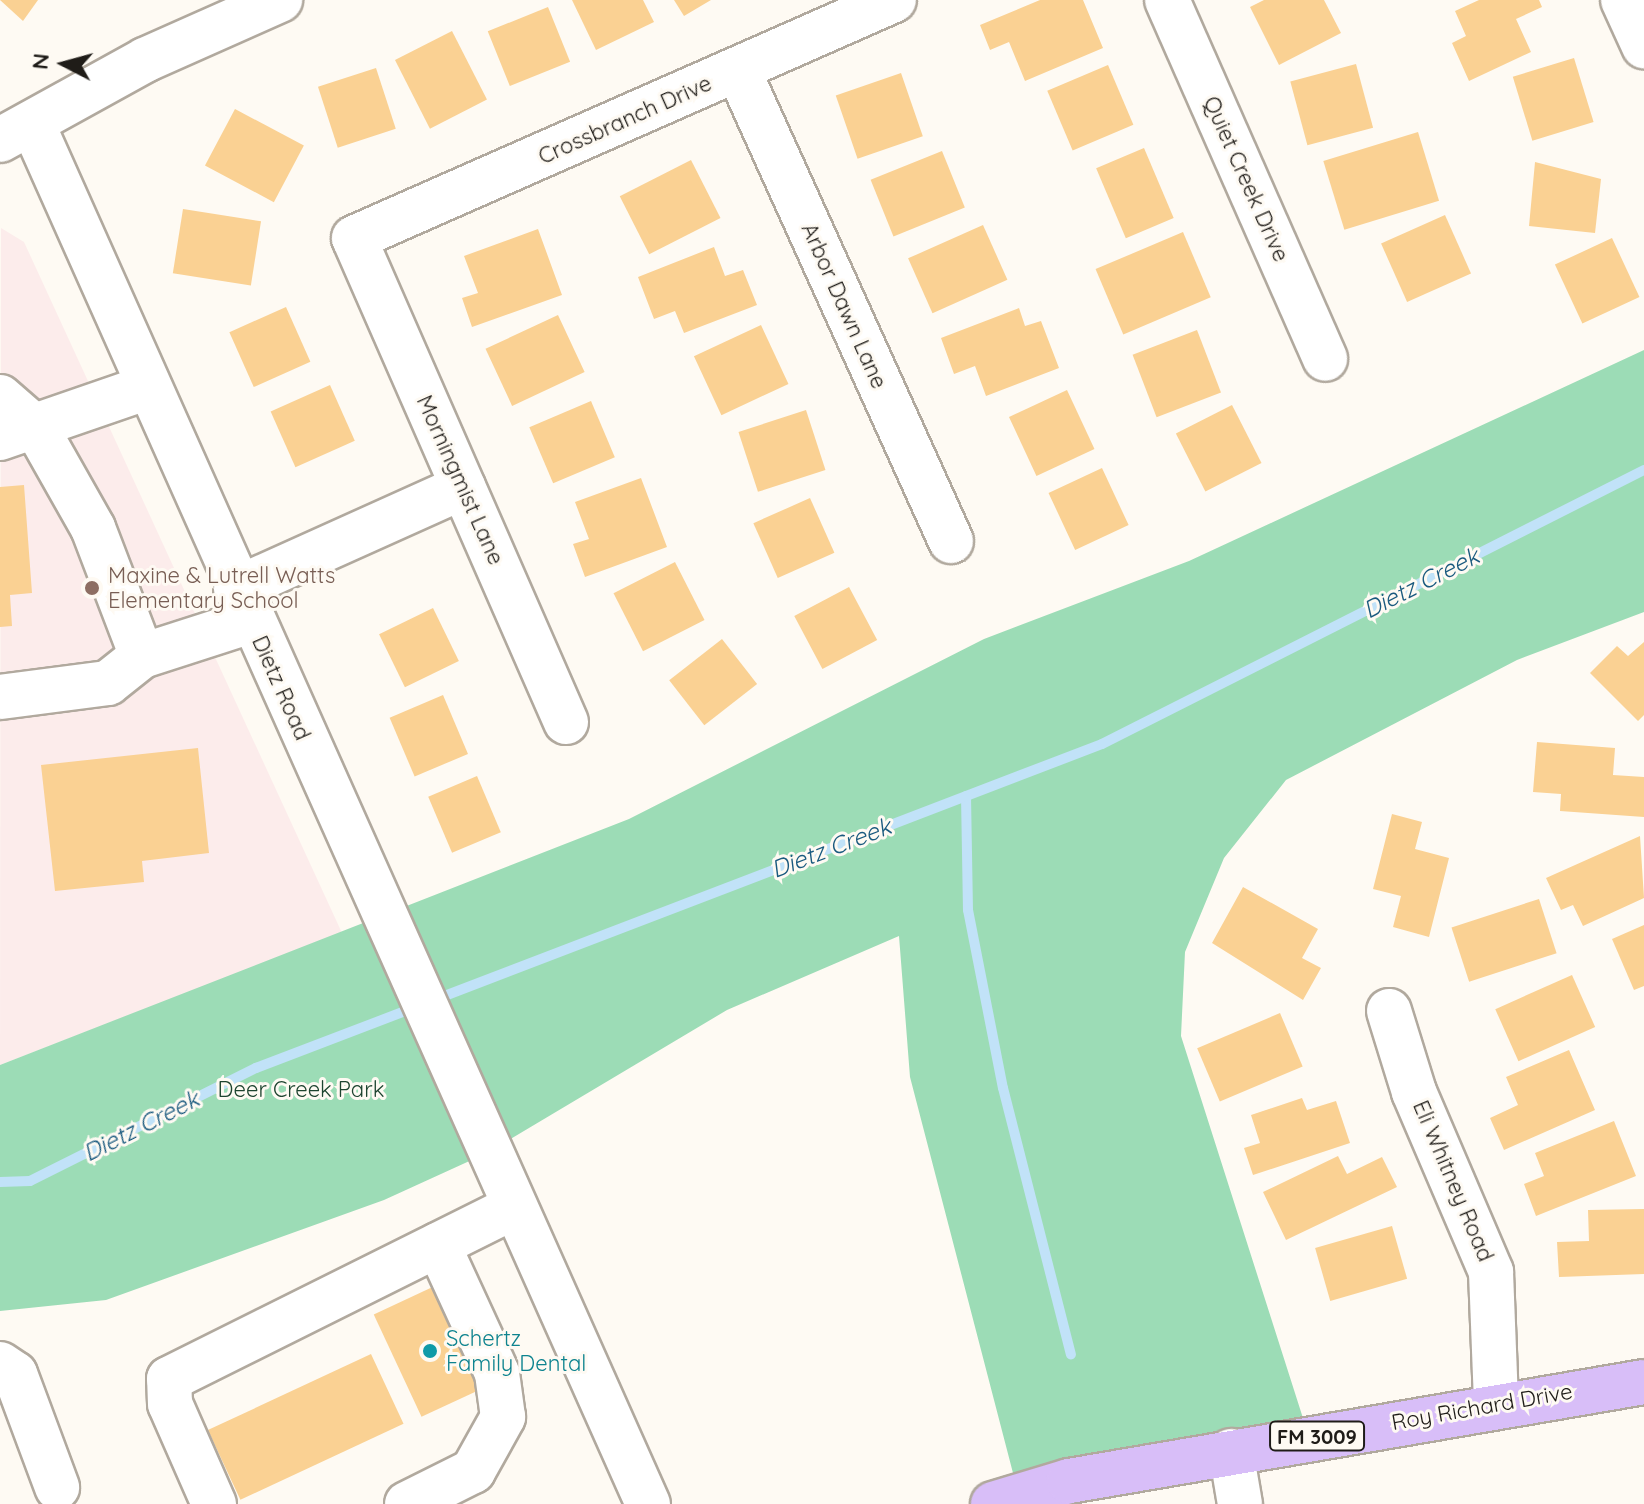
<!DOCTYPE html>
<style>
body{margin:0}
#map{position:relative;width:1644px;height:1504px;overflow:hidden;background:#fefaf3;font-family:Quicksand,sans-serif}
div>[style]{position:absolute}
.education>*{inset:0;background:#fceceb}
.green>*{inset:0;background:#9cdcb6}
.stream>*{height:10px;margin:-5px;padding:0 5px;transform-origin:5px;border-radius:5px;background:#c1e2f8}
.building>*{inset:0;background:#fad193;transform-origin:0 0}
.roads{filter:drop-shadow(2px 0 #b1a99e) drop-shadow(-2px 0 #b1a99e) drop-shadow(0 2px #b1a99e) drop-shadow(0 -2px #b1a99e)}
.minor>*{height:44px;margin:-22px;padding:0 22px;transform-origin:22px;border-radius:22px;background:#fff}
.major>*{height:44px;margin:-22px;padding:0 22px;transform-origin:22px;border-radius:22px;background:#d8bef8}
.dots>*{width:22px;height:22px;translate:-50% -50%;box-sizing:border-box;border:4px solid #fefaf3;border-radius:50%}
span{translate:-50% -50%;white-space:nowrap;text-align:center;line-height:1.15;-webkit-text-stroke:6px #fefaf3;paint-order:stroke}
.shield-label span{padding:2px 6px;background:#fefaf3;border:2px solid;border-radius:6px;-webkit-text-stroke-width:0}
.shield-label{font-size:20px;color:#1f1c18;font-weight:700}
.street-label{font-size:22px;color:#1f1c18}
.education-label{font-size:22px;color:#785e54}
.left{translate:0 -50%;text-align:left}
.park-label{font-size:22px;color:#1d442f}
.culture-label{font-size:22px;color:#0d838f}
.water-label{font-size:24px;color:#1a5a7f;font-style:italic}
.north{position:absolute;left:24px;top:24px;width:80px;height:80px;-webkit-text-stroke:6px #fefaf3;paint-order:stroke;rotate:276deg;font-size:22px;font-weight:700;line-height:32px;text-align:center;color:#1f1c18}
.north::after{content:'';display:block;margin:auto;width:28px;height:36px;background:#1f1c18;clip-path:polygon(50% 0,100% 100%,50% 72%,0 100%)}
</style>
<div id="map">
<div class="education">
<i style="clip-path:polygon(1px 228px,24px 242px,342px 933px,0 1065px)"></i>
</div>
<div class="green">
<i style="clip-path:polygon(1644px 350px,1644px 612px,1517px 660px,1286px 780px,1224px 858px,1185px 952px,1181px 1036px,1309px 1437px,1019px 1496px,910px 1077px,899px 936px,727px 1010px,487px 1153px,384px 1200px,106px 1300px,0 1311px,0 1065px,629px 819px,984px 639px,1189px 561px)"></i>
</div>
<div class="stream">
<i style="left:966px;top:796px;width:114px;rotate:89deg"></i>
<i style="left:968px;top:910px;width:181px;rotate:78.9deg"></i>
<i style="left:1003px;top:1088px;width:275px;rotate:75.7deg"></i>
<i style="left:434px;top:1000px;width:715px;rotate:-20.97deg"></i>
<i style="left:1102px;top:744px;width:607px;rotate:-26.82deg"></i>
<i style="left:0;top:1182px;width:30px;rotate:-2deg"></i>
<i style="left:30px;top:1181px;width:253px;rotate:-26.6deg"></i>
<i style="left:256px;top:1068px;width:171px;rotate:-20.9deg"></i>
</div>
<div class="building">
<i style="clip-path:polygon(0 0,38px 0,23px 21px)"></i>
<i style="clip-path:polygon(572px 0,643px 0,654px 22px,596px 50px)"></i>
<i style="clip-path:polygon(674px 0,711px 0,684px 16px)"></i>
<i style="clip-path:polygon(1040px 0,1083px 0,1103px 48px,1025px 81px,1009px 42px,990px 50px,980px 25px)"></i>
<i style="clip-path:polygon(1264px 0,1324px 0,1341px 33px,1279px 65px,1250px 7px)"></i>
<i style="clip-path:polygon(1479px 0,1539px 0,1542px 7px,1516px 19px,1531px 52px,1469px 81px,1452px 43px,1466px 36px,1455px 11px)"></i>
<i style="left:548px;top:7px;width:59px;height:65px;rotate:68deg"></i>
<i style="left:452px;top:31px;width:77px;height:64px;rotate:63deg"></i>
<i style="left:1574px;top:58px;width:67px;height:64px;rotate:73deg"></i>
<i style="left:1356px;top:64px;width:66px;height:68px;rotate:75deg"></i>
<i style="left:1108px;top:65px;width:65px;height:66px;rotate:67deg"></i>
<i style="left:376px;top:68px;width:64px;height:61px;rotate:72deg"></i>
<i style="left:901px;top:73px;width:67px;height:69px;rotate:71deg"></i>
<i style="left:235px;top:109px;width:78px;height:64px;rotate:28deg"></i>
<i style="left:1418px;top:132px;width:72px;height:99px;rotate:73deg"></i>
<i style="left:1144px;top:148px;width:76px;height:52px;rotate:67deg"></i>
<i style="left:942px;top:151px;width:61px;height:77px;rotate:68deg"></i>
<i style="left:691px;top:160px;width:65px;height:80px;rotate:63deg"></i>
<i style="clip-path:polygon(1535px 162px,1601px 179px,1595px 233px,1529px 226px)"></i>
<i style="left:183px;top:209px;width:79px;height:65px;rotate:9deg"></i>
<i style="left:1445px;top:215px;width:64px;height:70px;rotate:66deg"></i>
<i style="left:983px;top:225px;width:60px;height:82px;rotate:66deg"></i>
<i style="clip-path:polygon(538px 229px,562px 295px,472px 327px,462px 298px,478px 293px,464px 256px)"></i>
<i style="left:1183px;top:232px;width:71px;height:95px;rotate:67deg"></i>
<i style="left:1612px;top:238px;width:65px;height:63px;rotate:65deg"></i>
<i style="clip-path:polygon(714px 247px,725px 276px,743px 270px,757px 305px,684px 333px,675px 311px,654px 319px,638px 277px)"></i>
<i style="left:286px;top:307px;width:60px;height:62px;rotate:66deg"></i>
<i style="clip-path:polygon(1019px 308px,1025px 326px,1041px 321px,1059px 368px,986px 396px,975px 366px,954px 374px,941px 338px)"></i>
<i style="left:558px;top:315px;width:63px;height:80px;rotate:65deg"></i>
<i style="left:761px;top:325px;width:65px;height:74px;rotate:65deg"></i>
<i style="left:1197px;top:330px;width:67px;height:69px;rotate:69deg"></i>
<i style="left:330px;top:385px;width:61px;height:65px;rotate:66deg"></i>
<i style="left:1067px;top:390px;width:65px;height:64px;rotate:65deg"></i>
<i style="left:591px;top:401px;width:61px;height:67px;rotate:67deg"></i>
<i style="left:1232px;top:405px;width:65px;height:63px;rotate:63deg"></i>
<i style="left:806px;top:410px;width:63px;height:71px;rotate:72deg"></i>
<i style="left:1102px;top:468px;width:63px;height:59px;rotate:65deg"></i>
<i style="clip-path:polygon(641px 478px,667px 547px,585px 577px,573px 544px,589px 539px,575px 502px)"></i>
<i style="clip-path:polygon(24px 485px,32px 593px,10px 595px,12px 626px,0 627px,0 487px)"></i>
<i style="left:810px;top:498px;width:60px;height:62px;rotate:66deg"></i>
<i style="left:675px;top:562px;width:65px;height:69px;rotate:63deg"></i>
<i style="left:849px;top:587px;width:60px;height:62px;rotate:62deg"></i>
<i style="left:433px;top:608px;width:59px;height:60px;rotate:64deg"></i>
<i style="left:722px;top:639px;width:57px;height:67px;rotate:52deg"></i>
<i style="clip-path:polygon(1644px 642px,1644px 715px,1638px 721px,1590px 673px,1617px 646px,1628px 656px)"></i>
<i style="left:443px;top:695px;width:64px;height:58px;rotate:67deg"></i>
<i style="clip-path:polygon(1537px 742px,1615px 748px,1613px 775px,1644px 777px,1644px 817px,1560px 811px,1561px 794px,1533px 792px)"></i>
<i style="clip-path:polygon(198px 748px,209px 853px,142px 861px,144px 882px,55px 891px,41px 765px)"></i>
<i style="left:477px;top:776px;width:61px;height:53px;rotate:67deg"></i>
<i style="clip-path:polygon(1392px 814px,1422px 822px,1415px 849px,1449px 858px,1429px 937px,1393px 927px,1401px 896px,1373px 889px)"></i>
<i style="clip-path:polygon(1640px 836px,1644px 898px,1583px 926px,1573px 905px,1561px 910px,1546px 878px)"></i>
<i style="clip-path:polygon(1243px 887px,1318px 929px,1302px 958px,1321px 968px,1303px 1000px,1212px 943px)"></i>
<i style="left:1539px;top:899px;width:57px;height:92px;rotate:72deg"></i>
<i style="clip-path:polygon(1644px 925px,1644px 986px,1634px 990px,1612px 939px)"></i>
<i style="left:1572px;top:975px;width:57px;height:84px;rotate:66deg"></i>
<i style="left:1280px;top:1013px;width:58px;height:90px;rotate:67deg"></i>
<i style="clip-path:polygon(1569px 1050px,1595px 1110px,1504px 1150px,1490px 1118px,1518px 1105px,1506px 1077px)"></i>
<i style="clip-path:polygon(1302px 1098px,1307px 1110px,1336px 1101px,1350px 1143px,1253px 1175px,1244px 1148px,1260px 1143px,1251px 1115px)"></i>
<i style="clip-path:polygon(1614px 1121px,1636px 1176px,1536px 1216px,1524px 1184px,1544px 1176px,1535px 1153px)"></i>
<i style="clip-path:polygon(1338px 1156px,1347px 1174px,1382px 1157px,1397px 1187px,1286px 1240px,1263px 1192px)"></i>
<i style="clip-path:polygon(1644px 1209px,1644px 1274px,1559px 1277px,1557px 1242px,1589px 1241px,1588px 1210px)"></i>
<i style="left:1392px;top:1226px;width:55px;height:80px;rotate:74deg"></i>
<i style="left:439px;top:1284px;width:113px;height:72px;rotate:65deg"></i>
<i style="left:371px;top:1354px;width:77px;height:180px;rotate:65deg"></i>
</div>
<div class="roads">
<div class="minor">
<i style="left:1167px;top:0;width:392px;rotate:66.2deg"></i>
<i style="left:1623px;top:0;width:51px;rotate:65.5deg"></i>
<i style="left:738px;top:70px;width:517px;rotate:65.67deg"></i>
<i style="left:32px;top:123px;width:1512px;rotate:65.96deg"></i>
<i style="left:0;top:140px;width:166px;rotate:-28.9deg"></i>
<i style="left:145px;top:60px;width:148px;rotate:-24deg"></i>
<i style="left:0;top:397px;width:49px;rotate:40.9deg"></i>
<i style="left:37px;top:429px;width:114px;rotate:60.5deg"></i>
<i style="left:93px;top:528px;width:137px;rotate:69.1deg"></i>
<i style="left:142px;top:656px;width:43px;rotate:141.5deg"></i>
<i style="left:108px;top:683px;width:109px;rotate:172.6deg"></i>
<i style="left:0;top:438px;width:157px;rotate:-19deg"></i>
<i style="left:236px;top:589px;width:249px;rotate:-24.2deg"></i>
<i style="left:142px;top:656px;width:114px;rotate:-17.8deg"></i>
<i style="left:566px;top:722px;width:528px;rotate:-113.65deg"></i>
<i style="left:354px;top:238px;width:590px;rotate:-23.79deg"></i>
<i style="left:1389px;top:1011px;width:85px;rotate:72.8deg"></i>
<i style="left:1414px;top:1092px;width:196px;rotate:66.8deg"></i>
<i style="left:1491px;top:1272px;width:131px;rotate:87.8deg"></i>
<i style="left:0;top:1364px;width:18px;rotate:34deg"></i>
<i style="left:15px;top:1374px;width:121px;rotate:69.6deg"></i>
<i style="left:1231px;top:1451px;width:54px;rotate:80.4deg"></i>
<i style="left:214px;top:1504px;width:109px;rotate:-113.7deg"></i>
<i style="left:170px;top:1404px;width:25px;rotate:-92deg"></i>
<i style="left:169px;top:1379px;width:383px;rotate:-26.5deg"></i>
<i style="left:407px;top:1504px;width:74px;rotate:-26.6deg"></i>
<i style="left:473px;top:1471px;width:62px;rotate:-60.9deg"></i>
<i style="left:503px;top:1417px;width:44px;rotate:-97.8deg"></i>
<i style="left:497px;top:1373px;width:141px;rotate:-114.7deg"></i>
</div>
<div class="major">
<i style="left:993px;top:1504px;width:79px;rotate:-16.8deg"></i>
<i style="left:1069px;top:1481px;width:583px;rotate:-9.77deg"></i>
</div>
</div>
<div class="dots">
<i style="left:92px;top:588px;background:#8d6e63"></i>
<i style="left:430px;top:1351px;background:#0f9aa8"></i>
</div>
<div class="shield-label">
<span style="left:1317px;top:1436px">FM 3009</span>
</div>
<div class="street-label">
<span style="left:625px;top:120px;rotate:-24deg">Crossbranch Drive</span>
<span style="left:1246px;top:179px;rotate:66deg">Quiet Creek Drive</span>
<span style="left:844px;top:306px;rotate:66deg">Arbor Dawn Lane</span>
<span style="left:460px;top:480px;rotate:66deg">Morningmist Lane</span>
<span style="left:281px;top:688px;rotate:66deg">Dietz Road</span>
<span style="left:1453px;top:1181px;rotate:67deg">Eli Whitney Road</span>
<span style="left:1482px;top:1407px;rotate:-10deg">Roy Richard Drive</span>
</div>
<div class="education-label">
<span class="left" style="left:108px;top:588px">Maxine &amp; Lutrell Watts<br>Elementary School</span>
</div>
<div class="park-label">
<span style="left:301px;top:1090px">Deer Creek Park</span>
</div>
<div class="culture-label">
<span class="left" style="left:446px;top:1351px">Schertz<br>Family Dental</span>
</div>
<div class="water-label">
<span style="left:1421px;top:583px;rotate:-27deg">Dietz Creek</span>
<span style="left:831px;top:848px;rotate:-21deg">Dietz Creek</span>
<span style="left:141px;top:1126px;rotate:-27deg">Dietz Creek</span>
</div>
<div class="north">N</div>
</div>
